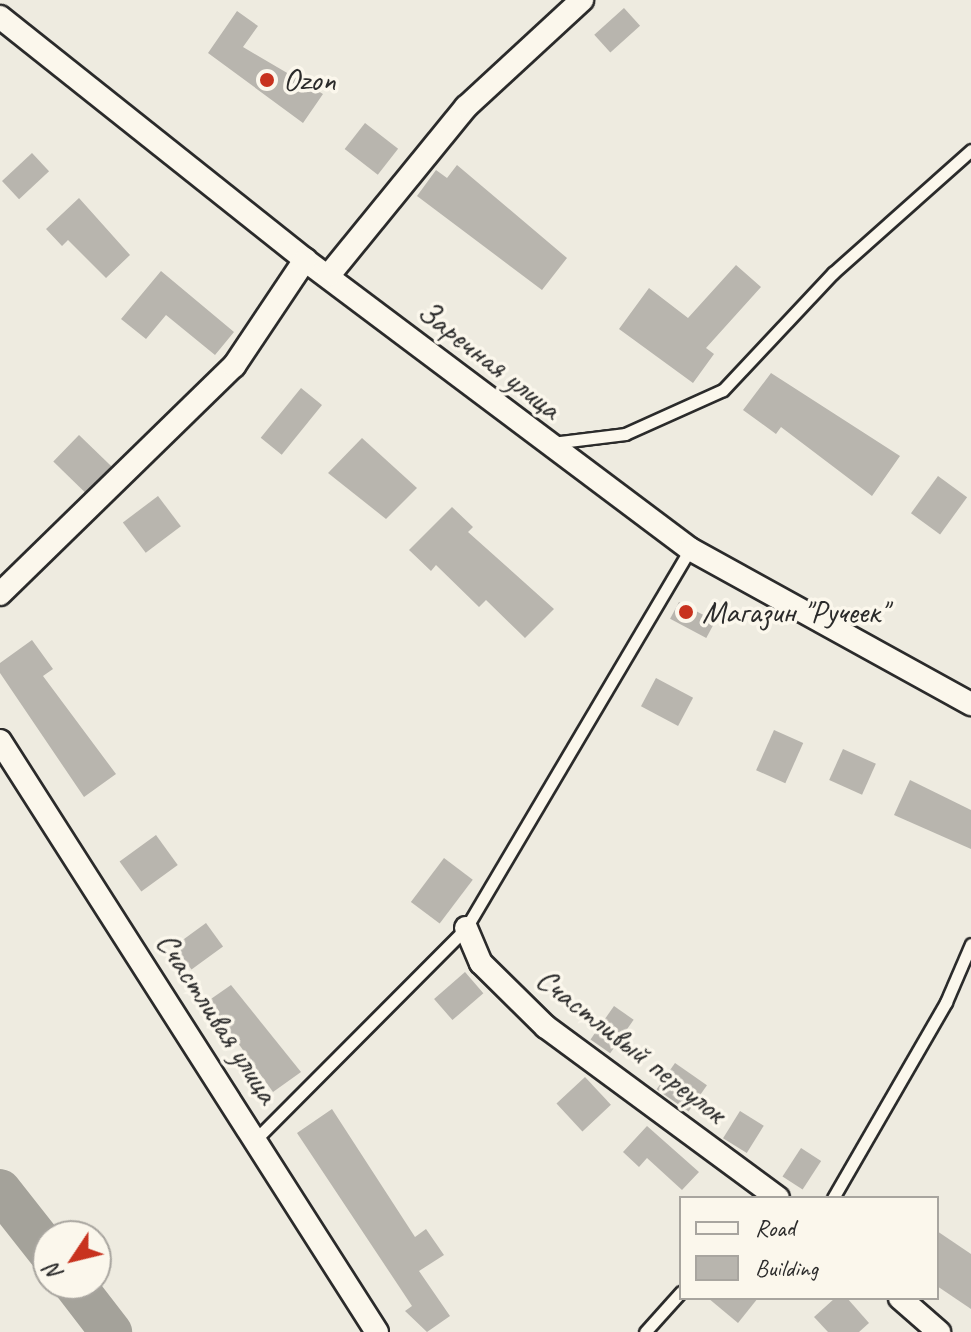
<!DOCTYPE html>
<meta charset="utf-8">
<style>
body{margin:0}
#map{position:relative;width:971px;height:1332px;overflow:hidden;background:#eeebe0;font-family:Caveat,sans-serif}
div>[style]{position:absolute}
.river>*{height:42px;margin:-21px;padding:0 21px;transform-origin:21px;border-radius:21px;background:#a4a29a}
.building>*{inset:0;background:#b8b5ae;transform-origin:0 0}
.roads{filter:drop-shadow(2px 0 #2b2b2b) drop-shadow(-2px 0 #2b2b2b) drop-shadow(0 2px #2b2b2b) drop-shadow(0 -2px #2b2b2b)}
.service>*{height:11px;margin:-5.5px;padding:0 5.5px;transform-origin:5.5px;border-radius:5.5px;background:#fbf7ec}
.minor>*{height:22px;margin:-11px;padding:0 11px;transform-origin:11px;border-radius:11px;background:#fbf7ec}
.dots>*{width:22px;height:22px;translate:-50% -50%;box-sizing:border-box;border:4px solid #fbf7ec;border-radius:50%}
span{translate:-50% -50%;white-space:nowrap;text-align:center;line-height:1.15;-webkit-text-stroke:7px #fbf7ec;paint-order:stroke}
.poi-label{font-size:32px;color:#2b2b2b}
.left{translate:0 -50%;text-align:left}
.street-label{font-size:32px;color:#2b2b2b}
.legend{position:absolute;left:679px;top:1196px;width:260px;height:104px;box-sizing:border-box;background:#fbf7ec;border:2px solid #a8a59f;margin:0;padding:10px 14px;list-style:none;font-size:24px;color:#2b2b2b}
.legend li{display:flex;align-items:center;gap:16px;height:40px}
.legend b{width:40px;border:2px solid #a8a59f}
.north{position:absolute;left:32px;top:1220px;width:80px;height:80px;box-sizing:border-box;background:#fbf7ec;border:2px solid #a8a59f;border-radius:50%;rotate:235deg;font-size:22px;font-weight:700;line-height:32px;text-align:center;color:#2b2b2b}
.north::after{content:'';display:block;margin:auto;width:28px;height:36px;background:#c8321e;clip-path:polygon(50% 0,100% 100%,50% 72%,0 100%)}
</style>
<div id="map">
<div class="river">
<i style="left:0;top:1190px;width:78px;rotate:51.8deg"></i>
<i style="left:74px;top:1284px;width:61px;rotate:52.4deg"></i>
</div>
<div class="building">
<i style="left:624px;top:8px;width:24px;height:40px;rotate:48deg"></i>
<i style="clip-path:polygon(237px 11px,258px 26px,243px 47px,323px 94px,303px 123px,208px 53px)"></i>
<i style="left:365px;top:123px;width:42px;height:33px;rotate:38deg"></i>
<i style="left:32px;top:153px;width:25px;height:41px;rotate:47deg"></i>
<i style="clip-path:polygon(457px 165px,567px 258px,542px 290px,417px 196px,436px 170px,447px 178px)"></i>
<i style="clip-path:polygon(79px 198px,130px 255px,106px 278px,68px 240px,62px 246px,46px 229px)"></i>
<i style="clip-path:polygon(736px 265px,761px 287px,706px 348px,714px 354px,693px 383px,619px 329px,649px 288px,688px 318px)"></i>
<i style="clip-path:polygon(161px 271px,234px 332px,215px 355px,166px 315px,146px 339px,121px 319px)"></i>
<i style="clip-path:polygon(771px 373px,900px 456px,872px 496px,781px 427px,776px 434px,743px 410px)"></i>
<i style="left:301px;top:388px;width:27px;height:64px;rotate:39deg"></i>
<i style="left:79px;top:435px;width:45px;height:37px;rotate:44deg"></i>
<i style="clip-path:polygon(362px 438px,417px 488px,386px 519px,328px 473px)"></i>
<i style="left:938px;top:476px;width:36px;height:46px;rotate:36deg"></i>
<i style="left:158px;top:496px;width:38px;height:44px;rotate:53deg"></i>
<i style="clip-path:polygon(452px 507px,473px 527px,468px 532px,554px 609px,525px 638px,486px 600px,479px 607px,436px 565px,431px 571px,409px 550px)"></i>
<i style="left:679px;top:602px;width:41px;height:19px;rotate:28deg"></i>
<i style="clip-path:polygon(32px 640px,53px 669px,43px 676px,116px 774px,84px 797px,0 673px,0 663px)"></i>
<i style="left:656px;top:678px;width:42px;height:32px;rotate:28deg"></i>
<i style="left:774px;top:730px;width:32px;height:44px;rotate:24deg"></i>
<i style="left:843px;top:749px;width:36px;height:34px;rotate:24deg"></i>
<i style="clip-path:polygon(910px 780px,971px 810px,971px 849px,894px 815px)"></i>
<i style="left:156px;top:835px;width:37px;height:45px;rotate:54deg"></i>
<i style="left:444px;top:858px;width:36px;height:55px;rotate:37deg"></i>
<i style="left:206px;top:923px;width:29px;height:39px;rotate:54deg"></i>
<i style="left:465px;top:972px;width:28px;height:41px;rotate:49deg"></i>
<i style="clip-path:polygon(231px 985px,301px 1072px,273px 1092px,208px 1001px)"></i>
<i style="left:614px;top:1006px;width:24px;height:41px;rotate:35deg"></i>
<i style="left:675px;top:1063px;width:39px;height:32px;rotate:35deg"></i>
<i style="left:585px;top:1077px;width:38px;height:39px;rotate:47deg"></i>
<i style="clip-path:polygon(332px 1109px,415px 1237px,426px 1229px,444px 1255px,419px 1271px,450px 1316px,427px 1332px,405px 1311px,412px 1306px,297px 1133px)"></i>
<i style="left:740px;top:1111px;width:28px;height:32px;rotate:32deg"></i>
<i style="clip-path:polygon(647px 1126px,699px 1172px,682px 1190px,647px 1158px,639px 1167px,623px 1152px)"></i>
<i style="left:801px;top:1148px;width:24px;height:34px;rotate:33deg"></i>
<i style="clip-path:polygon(937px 1231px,971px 1254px,971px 1309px,937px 1286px)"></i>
<i style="clip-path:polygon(708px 1298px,758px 1298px,738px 1323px)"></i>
<i style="clip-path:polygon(835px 1298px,847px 1298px,869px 1323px,859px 1332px,828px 1332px,814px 1317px)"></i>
</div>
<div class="roads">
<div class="service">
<i style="left:552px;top:443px;width:74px;rotate:-7deg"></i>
<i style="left:625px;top:434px;width:107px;rotate:-24.2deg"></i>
<i style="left:723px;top:390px;width:161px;rotate:-46.8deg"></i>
<i style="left:833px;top:273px;width:185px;rotate:-41.7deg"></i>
<i style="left:256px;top:1139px;width:298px;rotate:-45.1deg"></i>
<i style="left:466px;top:928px;width:440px;rotate:-59.4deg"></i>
<i style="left:833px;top:1198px;width:226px;rotate:-60deg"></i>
<i style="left:946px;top:1002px;width:63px;rotate:-66.7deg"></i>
<i style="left:645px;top:1332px;width:54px;rotate:-48deg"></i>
</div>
<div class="minor">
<i style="left:0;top:17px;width:390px;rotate:38.5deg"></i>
<i style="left:305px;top:260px;width:481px;rotate:36.9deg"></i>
<i style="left:690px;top:549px;width:321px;rotate:28.9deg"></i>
<i style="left:329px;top:275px;width:217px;rotate:-50.8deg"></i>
<i style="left:466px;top:107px;width:158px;rotate:-42.7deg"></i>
<i style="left:0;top:594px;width:327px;rotate:-44.3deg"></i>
<i style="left:234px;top:366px;width:128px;rotate:-56.2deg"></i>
<i style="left:0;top:741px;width:701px;rotate:57.47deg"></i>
<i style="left:466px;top:928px;width:38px;rotate:67deg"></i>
<i style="left:481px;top:963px;width:91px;rotate:44.6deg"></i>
<i style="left:546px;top:1027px;width:288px;rotate:36.4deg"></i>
<i style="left:900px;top:1298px;width:52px;rotate:41.1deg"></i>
</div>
</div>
<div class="dots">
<i style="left:267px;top:80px;background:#c8321e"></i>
<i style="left:686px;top:612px;background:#c8321e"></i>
</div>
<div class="poi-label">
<span class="left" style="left:283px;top:80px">Ozon</span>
<span class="left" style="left:702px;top:612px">Магазин "Ручеек"</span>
</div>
<div class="street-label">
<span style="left:489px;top:360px;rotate:38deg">Заречная улица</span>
<span style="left:217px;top:1018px;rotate:57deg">Счастливая улица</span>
<span style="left:631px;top:1046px;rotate:38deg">Счастливый переулок</span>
</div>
<ul class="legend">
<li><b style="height:10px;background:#fbf7ec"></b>Road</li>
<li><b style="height:22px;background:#b8b5ae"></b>Building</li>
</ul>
<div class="north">N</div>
</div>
